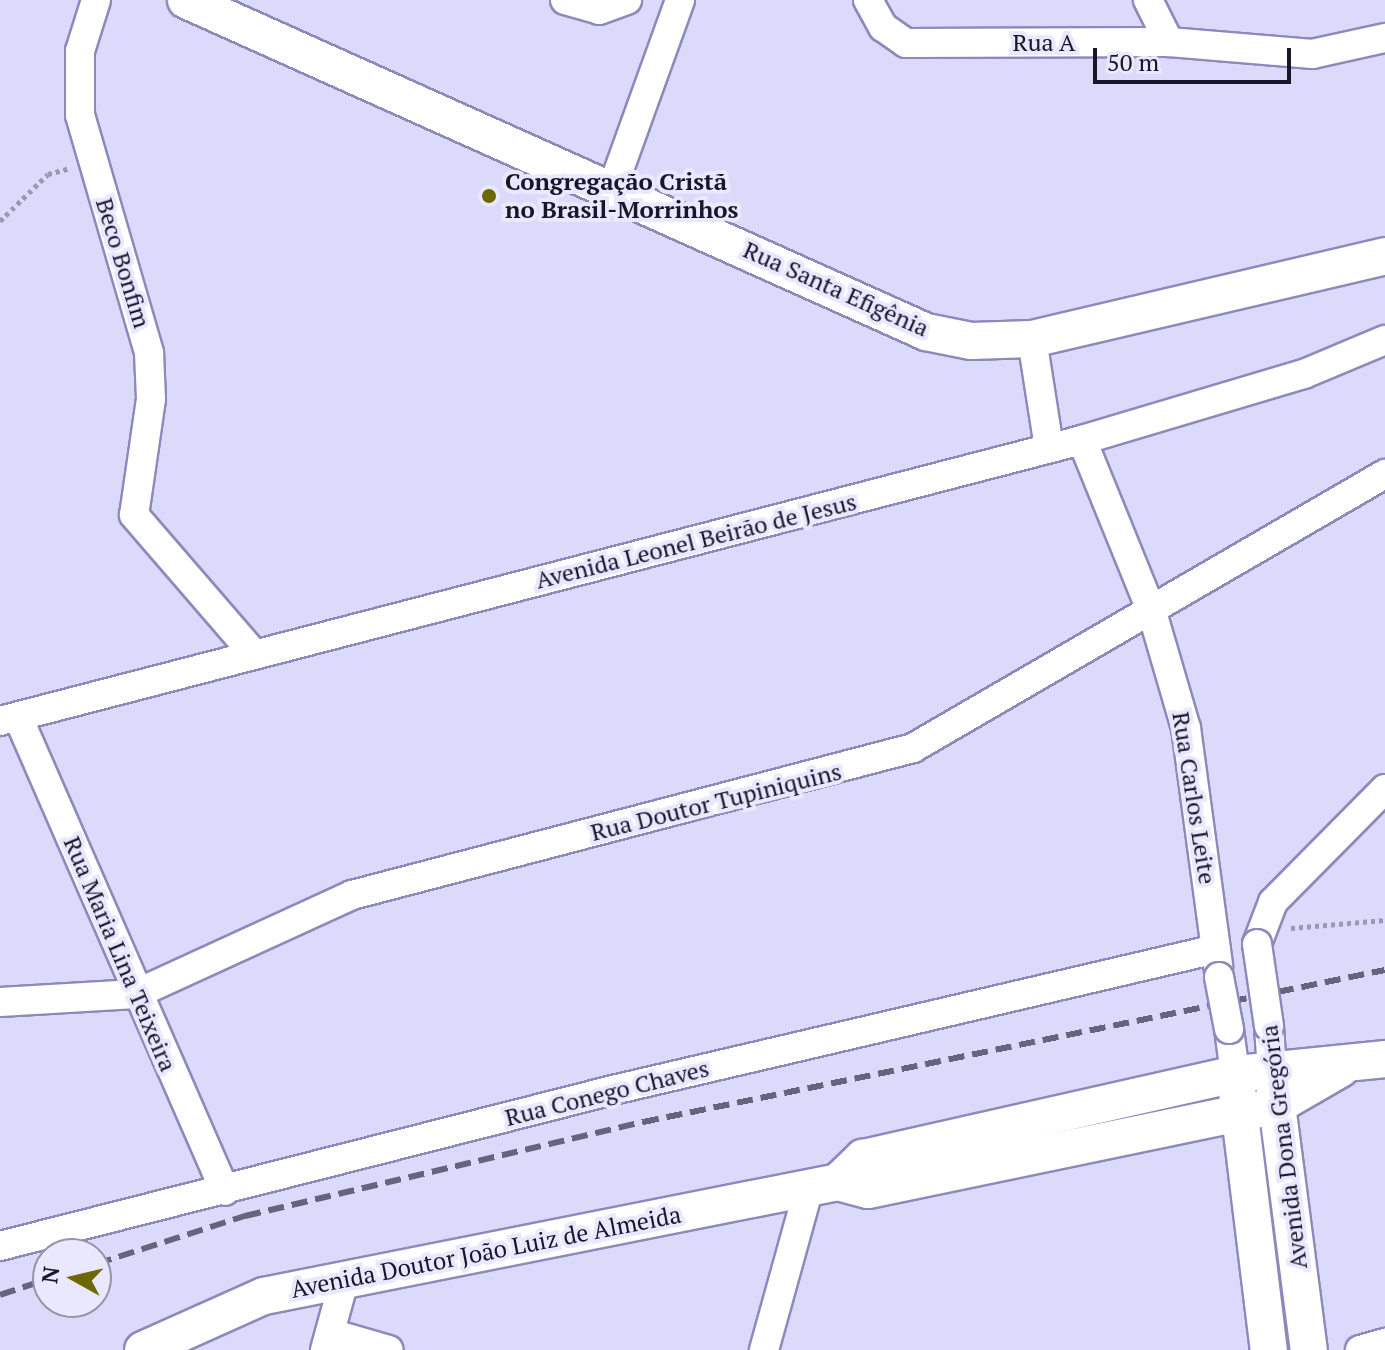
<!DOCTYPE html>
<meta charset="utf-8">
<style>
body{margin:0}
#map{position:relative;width:1385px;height:1350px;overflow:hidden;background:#dbdafa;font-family:"PT Serif",serif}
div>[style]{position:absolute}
.path>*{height:5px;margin-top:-2.5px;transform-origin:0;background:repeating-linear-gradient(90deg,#9a99b4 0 4px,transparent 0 8px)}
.roads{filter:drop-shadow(2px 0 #8d89bb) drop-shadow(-2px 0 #8d89bb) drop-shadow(0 2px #8d89bb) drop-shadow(0 -2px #8d89bb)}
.minor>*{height:28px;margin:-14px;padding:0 14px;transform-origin:14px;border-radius:14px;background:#fff}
.tertiary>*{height:36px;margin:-18px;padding:0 18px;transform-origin:18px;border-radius:18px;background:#fff}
.rail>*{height:6px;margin-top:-3px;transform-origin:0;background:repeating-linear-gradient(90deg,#65647c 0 16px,transparent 0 24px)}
.bridges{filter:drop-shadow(2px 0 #8d89bb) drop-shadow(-2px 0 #8d89bb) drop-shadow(0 2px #8d89bb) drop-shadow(0 -2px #8d89bb)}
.minor-bridge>*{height:28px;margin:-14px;padding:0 14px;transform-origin:14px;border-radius:14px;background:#fff}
.dots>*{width:22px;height:22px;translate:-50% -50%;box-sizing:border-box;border:4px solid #e9e8fe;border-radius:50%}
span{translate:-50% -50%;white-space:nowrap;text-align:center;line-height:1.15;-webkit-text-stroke:8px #e9e8fe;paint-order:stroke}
.street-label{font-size:24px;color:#181629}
.poi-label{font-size:24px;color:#181629;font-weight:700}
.left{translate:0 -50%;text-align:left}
.north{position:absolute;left:32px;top:1238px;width:80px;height:80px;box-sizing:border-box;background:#e9e8fe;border:2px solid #9594a9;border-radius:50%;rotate:278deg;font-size:22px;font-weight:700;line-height:32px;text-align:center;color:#181629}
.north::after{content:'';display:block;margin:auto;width:28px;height:36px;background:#6c6904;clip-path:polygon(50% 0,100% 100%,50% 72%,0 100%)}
.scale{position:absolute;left:1093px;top:48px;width:198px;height:36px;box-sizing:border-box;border:4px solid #181629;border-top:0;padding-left:10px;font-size:24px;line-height:28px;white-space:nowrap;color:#181629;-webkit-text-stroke:6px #e9e8fe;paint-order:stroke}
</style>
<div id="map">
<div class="path">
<i style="left:0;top:221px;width:67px;rotate:-44.4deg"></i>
<i style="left:48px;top:174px;width:24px;rotate:-15deg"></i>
<i style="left:1291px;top:928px;width:94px;rotate:-4.9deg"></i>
</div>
<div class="roads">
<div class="minor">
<i style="left:96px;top:0;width:53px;rotate:107.4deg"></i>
<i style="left:80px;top:51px;width:64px;rotate:90deg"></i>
<i style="left:80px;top:115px;width:248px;rotate:73.8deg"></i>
<i style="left:149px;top:353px;width:46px;rotate:87.5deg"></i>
<i style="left:151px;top:399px;width:117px;rotate:98.3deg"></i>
<i style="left:134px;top:515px;width:184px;rotate:49.2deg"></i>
<i style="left:565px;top:0;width:35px;rotate:16deg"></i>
<i style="left:599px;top:10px;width:30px;rotate:-20deg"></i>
<i style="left:868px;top:0;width:31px;rotate:61deg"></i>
<i style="left:883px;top:27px;width:28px;rotate:35deg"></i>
<i style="left:906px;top:43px;width:263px;rotate:-0.2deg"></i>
<i style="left:1169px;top:42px;width:144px;rotate:4.8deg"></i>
<i style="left:1312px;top:54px;width:75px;rotate:-12.4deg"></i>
<i style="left:1148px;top:0;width:47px;rotate:63.4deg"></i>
<i style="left:612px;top:189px;width:201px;rotate:-70.2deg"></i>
<i style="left:1032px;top:339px;width:110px;rotate:81.1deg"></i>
<i style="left:1082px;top:440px;width:186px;rotate:67.9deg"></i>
<i style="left:1152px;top:612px;width:121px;rotate:73.7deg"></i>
<i style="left:1186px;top:728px;width:240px;rotate:82.3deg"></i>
<i style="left:18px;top:717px;width:517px;rotate:66.41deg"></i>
<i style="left:0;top:721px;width:1118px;rotate:-14.56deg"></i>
<i style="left:1082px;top:440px;width:232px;rotate:-16.6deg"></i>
<i style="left:1304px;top:374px;width:88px;rotate:-22.8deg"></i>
<i style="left:1257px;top:944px;width:45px;rotate:-69.1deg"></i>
<i style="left:1273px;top:902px;width:159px;rotate:-45.3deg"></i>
<i style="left:0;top:1002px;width:136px;rotate:-3.4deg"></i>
<i style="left:136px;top:994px;width:238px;rotate:-24.6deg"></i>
<i style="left:352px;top:895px;width:580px;rotate:-14.68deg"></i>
<i style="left:913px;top:748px;width:546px;rotate:-30.14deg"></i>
<i style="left:1269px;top:1026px;width:46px;rotate:86.3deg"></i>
<i style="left:1229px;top:1029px;width:45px;rotate:82.4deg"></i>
<i style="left:0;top:1246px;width:633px;rotate:-14.28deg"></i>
<i style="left:613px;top:1090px;width:619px;rotate:-13.16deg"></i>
<i style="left:330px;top:1333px;width:61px;rotate:16.1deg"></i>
<i style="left:325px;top:1350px;width:72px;rotate:-74.6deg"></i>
<i style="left:764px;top:1350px;width:168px;rotate:-74.5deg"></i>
<i style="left:1360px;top:1350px;width:26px;rotate:-16deg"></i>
</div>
<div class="tertiary">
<i style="left:186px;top:0;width:811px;rotate:24.16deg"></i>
<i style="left:926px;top:332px;width:46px;rotate:11.3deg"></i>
<i style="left:971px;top:341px;width:61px;rotate:-1.9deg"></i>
<i style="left:1032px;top:339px;width:363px;rotate:-13.2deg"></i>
<i style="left:1274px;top:1082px;width:270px;rotate:82.6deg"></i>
<i style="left:1237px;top:1091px;width:261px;rotate:83deg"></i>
<i style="left:838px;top:1182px;width:35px;rotate:-44deg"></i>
<i style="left:863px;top:1158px;width:381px;rotate:-12.7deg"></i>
<i style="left:1235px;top:1074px;width:151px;rotate:-5.7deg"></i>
<i style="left:143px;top:1350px;width:133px;rotate:-24.1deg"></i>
<i style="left:264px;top:1296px;width:585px;rotate:-11.23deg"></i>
<i style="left:838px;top:1182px;width:31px;rotate:15deg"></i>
<i style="left:868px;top:1190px;width:381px;rotate:-11.7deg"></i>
<i style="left:1241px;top:1113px;width:38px;rotate:-12deg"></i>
<i style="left:1278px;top:1105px;width:72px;rotate:-30.1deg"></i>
</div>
</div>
<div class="rail">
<i style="left:96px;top:1264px;width:157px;rotate:-17.9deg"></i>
<i style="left:245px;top:1216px;width:409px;rotate:-13.3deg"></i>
<i style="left:643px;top:1122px;width:757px;rotate:-11.58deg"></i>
<i style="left:0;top:1295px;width:51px;rotate:-18.4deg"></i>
</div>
<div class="bridges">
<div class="minor-bridge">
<i style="left:1257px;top:944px;width:83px;rotate:81.7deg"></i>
<i style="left:1219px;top:977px;width:53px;rotate:79.1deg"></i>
</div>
</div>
<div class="dots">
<i style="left:489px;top:196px;background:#6c6904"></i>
</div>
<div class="street-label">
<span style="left:1044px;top:43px">Rua A</span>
<span style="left:123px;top:263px;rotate:73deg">Beco Bonfim</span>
<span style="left:836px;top:289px;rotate:24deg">Rua Santa Efigênia</span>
<span style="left:696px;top:541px;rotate:-14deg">Avenida Leonel Beirão de Jesus</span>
<span style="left:1194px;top:798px;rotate:81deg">Rua Carlos Leite</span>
<span style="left:716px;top:802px;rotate:-14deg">Rua Doutor Tupiniquins</span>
<span style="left:120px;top:954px;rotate:67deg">Rua Maria Lina Teixeira</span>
<span style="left:607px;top:1093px;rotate:-14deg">Rua Conego Chaves</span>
<span style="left:1284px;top:1147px;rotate:-97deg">Avenida Dona Gregória</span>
<span style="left:486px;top:1252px;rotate:-11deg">Avenida Doutor João Luiz de Almeida</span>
</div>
<div class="poi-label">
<span class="left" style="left:505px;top:196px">Congregação Cristã<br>no Brasil-Morrinhos</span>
</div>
<div class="north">N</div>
<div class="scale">50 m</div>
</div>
